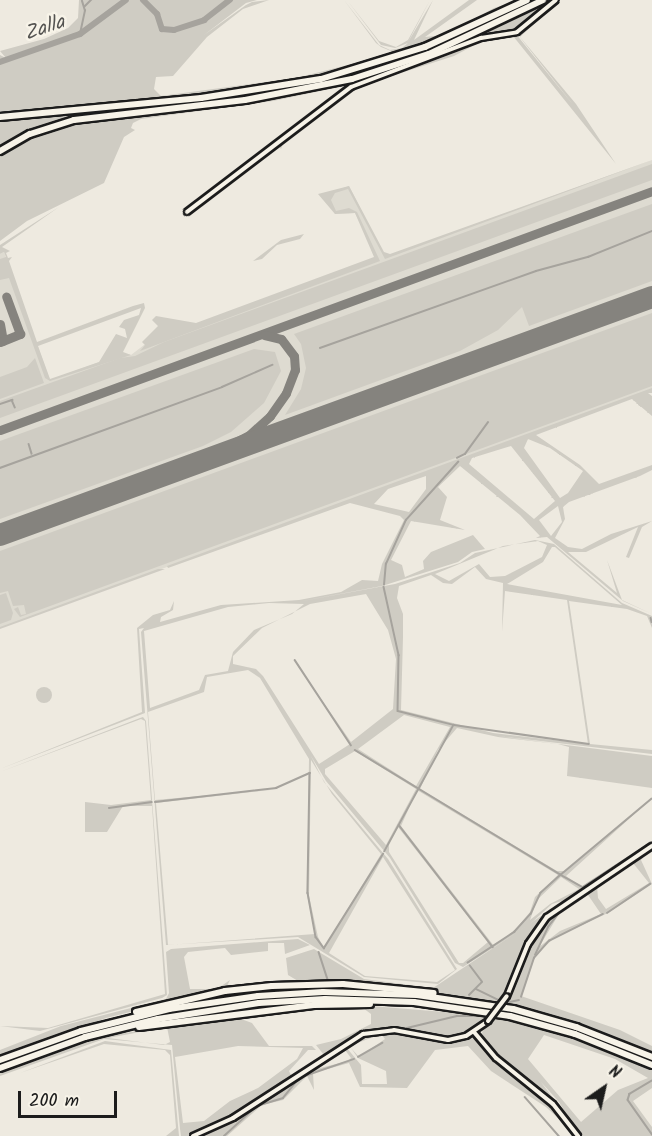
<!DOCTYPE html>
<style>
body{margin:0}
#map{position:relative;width:652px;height:1136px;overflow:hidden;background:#eeeae0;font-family:Kalam,sans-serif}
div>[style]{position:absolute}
.built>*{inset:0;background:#dedbd1}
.green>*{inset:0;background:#cfccc3}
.round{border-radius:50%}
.stream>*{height:1.5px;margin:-0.75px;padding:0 0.75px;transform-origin:0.75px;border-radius:0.75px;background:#a6a39d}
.river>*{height:6px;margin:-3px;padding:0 3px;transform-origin:3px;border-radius:3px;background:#a6a39d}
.taxiway>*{height:9px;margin:-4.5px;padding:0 4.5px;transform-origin:4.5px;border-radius:4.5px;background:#85837e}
.runway>*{height:22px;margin:-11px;padding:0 11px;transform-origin:11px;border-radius:11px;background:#85837e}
.roads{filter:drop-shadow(2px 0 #1c1c1c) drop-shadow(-2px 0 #1c1c1c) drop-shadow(0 2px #1c1c1c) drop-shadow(0 -2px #1c1c1c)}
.secondary>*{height:4px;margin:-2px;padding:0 2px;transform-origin:2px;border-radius:2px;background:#f7f3e8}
.highway>*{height:6px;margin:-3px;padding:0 3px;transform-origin:3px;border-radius:3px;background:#f7f3e8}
.bridges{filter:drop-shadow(2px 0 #1c1c1c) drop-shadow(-2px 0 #1c1c1c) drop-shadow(0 2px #1c1c1c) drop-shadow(0 -2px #1c1c1c)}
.secondary-bridge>*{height:4px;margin:-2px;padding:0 2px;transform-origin:2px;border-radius:2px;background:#f7f3e8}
span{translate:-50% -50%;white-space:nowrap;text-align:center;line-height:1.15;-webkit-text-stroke:5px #f7f3e8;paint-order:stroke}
.water-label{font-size:20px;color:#535250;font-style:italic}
.north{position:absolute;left:574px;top:1058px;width:60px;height:60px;-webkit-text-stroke:4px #f7f3e8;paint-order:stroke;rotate:34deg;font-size:16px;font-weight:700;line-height:24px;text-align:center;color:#1c1c1c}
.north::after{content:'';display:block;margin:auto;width:21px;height:27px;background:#1c1c1c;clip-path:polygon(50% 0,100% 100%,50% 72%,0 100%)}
.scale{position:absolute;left:18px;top:1091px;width:99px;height:27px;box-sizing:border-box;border:3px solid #1c1c1c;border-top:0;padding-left:8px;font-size:18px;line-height:21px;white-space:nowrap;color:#1c1c1c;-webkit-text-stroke:4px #f7f3e8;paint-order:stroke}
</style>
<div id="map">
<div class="built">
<i style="clip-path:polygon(652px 160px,652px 390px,0 628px,0 254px,4px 252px,50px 380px,124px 353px,131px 355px,144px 345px,378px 259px,355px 213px,335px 214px,326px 194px,349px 186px,385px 257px)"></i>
</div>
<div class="green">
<i style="clip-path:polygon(79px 0,257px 0,246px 3px,204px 35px,246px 5px,252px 2px,269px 0,243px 9px,207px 37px,173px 76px,156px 77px,154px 89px,161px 96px,296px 78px,391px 54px,391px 51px,381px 47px,376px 43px,344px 0,379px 45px,390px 50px,402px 48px,408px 43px,395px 48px,381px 45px,347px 0,379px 41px,396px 47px,408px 40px,430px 0,408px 42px,433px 0,414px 40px,469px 0,477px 0,425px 37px,444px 35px,494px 8px,520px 0,441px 37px,396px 55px,308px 78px,182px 96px,0 114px,0 55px,6px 58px,0 51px,44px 39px,68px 28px,78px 18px)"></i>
<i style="clip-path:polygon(532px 0,538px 0,427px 52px,349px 77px,242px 98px,70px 118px,0 149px,0 119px,205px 100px,325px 81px,426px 49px)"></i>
<i style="clip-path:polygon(548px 0,553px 0,519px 30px,485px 35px,394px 72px,349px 87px,209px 194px,344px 86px,273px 101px,141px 119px,133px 123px,131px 128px,135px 130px,124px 137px,104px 183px,27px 221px,0 241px,0 154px,28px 139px,81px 122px,231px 105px,347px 83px,453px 47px)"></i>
<i style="clip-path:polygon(560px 0,520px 37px,576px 104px,616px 164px,513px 36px,484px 40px,454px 56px,354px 88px,284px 141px,281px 149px,278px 145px,356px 86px,400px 73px,484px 39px,494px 36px,516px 34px,574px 106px,519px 36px)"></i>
<i style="clip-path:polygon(652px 160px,385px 259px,348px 189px,335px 193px,331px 200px,336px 211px,349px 208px,357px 212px,380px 261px,140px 351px,145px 345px,142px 342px,158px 326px,152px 320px,156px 316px,196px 323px,374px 257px,355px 213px,335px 214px,318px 194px,349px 186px,384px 252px,390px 254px)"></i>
<i style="clip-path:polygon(652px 164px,652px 180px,0 418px,0 401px,120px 358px,135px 356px,164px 342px)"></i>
<i style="clip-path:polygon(652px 204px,652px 281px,529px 326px,522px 307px,498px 330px,460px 351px,285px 415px,301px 389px,306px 368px,301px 344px,294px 334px)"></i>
<i style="clip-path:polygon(evenodd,59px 207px,2px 247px,10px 251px,6px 253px,8px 258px,12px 257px,9px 261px,37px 342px,133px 306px,144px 303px,145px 308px,123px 352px,131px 355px,50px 381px,45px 378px,9px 278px,0 280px,0 259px,6px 257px,4px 252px,0 254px,0 245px,59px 207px,141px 308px,139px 315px,124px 320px,119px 327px,125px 329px,127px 338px,116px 334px,99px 362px,50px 379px,38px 346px,141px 308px)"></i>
<i style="clip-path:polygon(304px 234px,300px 239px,277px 245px,262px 259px,253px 261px,281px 240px)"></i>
<i style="clip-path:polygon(652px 313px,652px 386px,20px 617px,14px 609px,18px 607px,21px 615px,26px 614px,24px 605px,13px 606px,8px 591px,0 593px,0 551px)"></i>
<i style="clip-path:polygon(254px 349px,275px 352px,281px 371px,264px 403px,231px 432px,203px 446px,0 519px,0 441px)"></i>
<i style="clip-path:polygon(35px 358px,44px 383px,0 399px,0 377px,27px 367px)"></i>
<i style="clip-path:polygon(evenodd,652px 388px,652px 393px,648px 393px,652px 396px,652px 416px,632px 399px,536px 435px,580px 465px,599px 484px,652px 465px,652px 470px,640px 476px,569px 502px,563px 507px,565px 519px,555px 538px,568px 547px,582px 549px,611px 534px,652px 521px,642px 527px,629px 558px,626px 557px,638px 527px,586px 552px,568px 552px,617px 593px,607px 560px,622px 600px,652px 614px,623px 601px,547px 537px,536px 538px,540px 536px,520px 515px,460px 466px,438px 487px,447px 497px,440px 520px,465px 530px,411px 521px,391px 560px,402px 565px,405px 577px,424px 569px,423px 561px,431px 552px,473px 535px,485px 549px,472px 552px,458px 562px,382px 586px,297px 602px,395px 584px,460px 563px,475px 553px,535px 540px,554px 544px,622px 603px,652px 616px,652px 628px,647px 616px,627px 609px,569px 601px,590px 744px,652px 750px,652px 754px,497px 736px,652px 756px,652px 788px,567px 776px,569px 747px,558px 744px,498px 737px,457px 728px,438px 750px,420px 789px,557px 871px,565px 871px,652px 798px,566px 876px,582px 887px,652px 844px,562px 901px,552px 904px,529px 925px,463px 967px,455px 963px,390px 858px,326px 781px,311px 756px,324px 782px,388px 859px,457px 969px,438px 984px,364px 977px,298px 937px,166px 945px,141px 632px,144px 628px,139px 629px,145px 713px,0 769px,142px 712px,137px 628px,153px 615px,170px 610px,174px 601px,173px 610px,161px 617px,160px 622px,221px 605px,299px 600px,341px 592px,362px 580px,378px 581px,382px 564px,404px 520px,400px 516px,350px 503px,168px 568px,167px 566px,652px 388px,528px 439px,550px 448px,583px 471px,568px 493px,560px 498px,524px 448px,528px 439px,652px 388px,511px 446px,555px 501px,534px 519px,469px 464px,472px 458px,511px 446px,652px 388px,426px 476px,426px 489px,409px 512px,374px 504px,388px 489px,426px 476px,652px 388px,558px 506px,562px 522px,551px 536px,539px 520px,558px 506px,652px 388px,538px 541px,547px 545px,542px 557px,505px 576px,490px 577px,479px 564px,449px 581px,435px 574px,503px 546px,538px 541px,652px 388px,552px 547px,555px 547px,622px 605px,507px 584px,543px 562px,552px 547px,652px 388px,475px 567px,486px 579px,503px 583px,502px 632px,505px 591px,567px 600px,588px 744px,493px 733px,401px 710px,403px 637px,403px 614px,397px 598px,399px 586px,431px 575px,443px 583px,452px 584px,475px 567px,652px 388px,366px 594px,388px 630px,396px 659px,393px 709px,351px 742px,294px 660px,350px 744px,319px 764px,263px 676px,256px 669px,233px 664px,233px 656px,262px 628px,310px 604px,366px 594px,652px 388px,269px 603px,304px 604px,292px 614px,254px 630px,233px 652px,228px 671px,205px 675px,199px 690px,150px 708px,144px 631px,228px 607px,269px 603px,652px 388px,248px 670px,260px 678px,309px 759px,307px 895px,315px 934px,168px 945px,156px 803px,279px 789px,155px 800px,148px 712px,204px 692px,207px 677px,248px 670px,652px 388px,404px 715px,450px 727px,416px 786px,358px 749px,404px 715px,652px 388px,355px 751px,416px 789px,386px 845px,325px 774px,325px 769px,355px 751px,652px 388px,311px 760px,332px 794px,381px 854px,324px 948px,318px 937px,309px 896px,311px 760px,652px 388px,417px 790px,558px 875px,535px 897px,530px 912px,516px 929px,494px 946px,401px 826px,417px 790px,652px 388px,398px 827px,488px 942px,463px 963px,459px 963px,389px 852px,389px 845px,398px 827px,652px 388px,383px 857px,455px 970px,437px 982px,365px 976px,329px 953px,383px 857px,652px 388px,561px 877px,579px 889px,550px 904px,530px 920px,537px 900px,561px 877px)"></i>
<i style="clip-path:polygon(158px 569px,165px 569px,0 629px,0 627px)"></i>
<i style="clip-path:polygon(6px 593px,13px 613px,11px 620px,0 624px,0 595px)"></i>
<i class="round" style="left:36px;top:687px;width:16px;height:16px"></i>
<i style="clip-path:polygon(140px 718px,143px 717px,146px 721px,167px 995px,162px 998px,40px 1031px,0 1026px,48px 1028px,165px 994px,152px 806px,123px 806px,107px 832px,85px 832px,85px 802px,111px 805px,151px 800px,145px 721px,141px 719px,0 772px)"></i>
<i style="clip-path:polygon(evenodd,652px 847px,641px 860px,652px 884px,608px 913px,554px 938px,535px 956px,521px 996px,620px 1030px,652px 1046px,652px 1053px,565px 1020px,495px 1002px,371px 983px,298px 981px,288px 975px,286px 958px,314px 949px,364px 979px,433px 988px,547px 912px,524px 949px,506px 995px,509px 997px,530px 946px,550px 917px,652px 847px,633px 863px,649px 883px,606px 909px,598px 898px,597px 886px,633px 863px,652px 847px,586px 892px,601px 914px,560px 931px,539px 947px,559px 914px,586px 892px)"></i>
<i style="clip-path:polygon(298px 939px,310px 945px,285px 954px,284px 943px,268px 943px,268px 951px,231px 955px,225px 948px,188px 952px,184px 957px,190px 989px,217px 989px,230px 980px,226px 988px,106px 1018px,0 1057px,0 1050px,61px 1026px,166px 999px,169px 993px,166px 952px,171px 949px)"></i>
<i style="clip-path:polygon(337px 985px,385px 990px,281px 991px,169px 1006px,264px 988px)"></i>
<i style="clip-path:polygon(328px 995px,447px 1003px,258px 1001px,212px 1007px,113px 1027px,0 1065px,59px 1041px,184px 1009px,258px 999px)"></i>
<i style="clip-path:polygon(330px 1003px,168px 1020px,256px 1007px)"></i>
<i style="clip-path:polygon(466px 1005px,513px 1012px,592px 1035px,652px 1062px,552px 1024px)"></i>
<i style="clip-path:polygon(evenodd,371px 1006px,494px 1016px,575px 1037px,627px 1056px,652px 1068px,652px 1088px,633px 1101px,652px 1127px,652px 1136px,580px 1136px,559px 1102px,541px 1082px,568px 1118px,484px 1041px,482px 1032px,490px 1023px,487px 1020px,467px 1033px,448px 1038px,373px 1028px,324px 1055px,316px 1045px,341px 1039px,371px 1024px,371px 1014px,363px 1008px,316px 1009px,371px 1006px,544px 1035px,615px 1059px,648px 1078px,618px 1090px,581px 1122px,528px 1059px,544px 1035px)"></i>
<i style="clip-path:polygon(evenodd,233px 1016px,252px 1023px,269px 1046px,312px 1046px,316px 1050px,308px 1050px,289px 1071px,292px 1077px,237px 1113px,190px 1136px,181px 1136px,180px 1129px,172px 1045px,104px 1039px,0 1076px,0 1071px,100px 1037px,233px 1016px,167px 1027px,170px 1042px,164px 1045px,108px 1038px,167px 1027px,233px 1016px,238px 1046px,303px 1048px,297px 1059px,258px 1088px,230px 1101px,204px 1121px,183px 1123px,175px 1057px,238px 1046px)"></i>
<i style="clip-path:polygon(evenodd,388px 1032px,438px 1042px,474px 1038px,496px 1061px,552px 1106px,577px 1136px,546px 1107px,491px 1071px,468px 1046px,435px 1050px,407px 1088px,360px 1087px,349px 1063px,313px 1073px,314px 1090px,307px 1076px,283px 1100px,262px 1105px,227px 1136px,196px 1136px,237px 1118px,346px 1047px,361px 1065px,362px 1084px,387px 1084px,386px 1071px,358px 1058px,351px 1048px,359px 1057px,385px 1039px,381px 1034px,355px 1044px,356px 1041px,388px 1032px,345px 1050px,351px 1058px,348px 1061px,312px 1070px,345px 1050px)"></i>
<i style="clip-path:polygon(105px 1041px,171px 1050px,179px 1136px,166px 1136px,176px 1128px,170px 1055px,165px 1050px,104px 1044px,20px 1073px)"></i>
</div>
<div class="stream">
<i style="left:84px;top:7px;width:10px;rotate:-45deg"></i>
<i style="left:80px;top:34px;width:24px;rotate:-78deg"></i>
<i style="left:85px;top:11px;width:10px;rotate:-107deg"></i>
<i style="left:320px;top:348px;width:229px;rotate:-19.6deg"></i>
<i style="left:536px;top:271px;width:54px;rotate:-15.1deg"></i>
<i style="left:588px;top:257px;width:69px;rotate:-22.1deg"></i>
<i style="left:0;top:404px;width:13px;rotate:-18deg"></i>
<i style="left:12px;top:400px;width:8px;rotate:67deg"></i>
<i style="left:29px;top:444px;width:10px;rotate:73deg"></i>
<i style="left:457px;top:458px;width:9px;rotate:-27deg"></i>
<i style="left:465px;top:454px;width:39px;rotate:-54deg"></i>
<i style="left:0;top:468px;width:236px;rotate:-20deg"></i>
<i style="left:222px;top:387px;width:55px;rotate:-23.7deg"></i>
<i style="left:384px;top:585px;width:21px;rotate:-85deg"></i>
<i style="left:386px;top:564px;width:48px;rotate:-65.6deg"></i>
<i style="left:406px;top:520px;width:78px;rotate:-48.1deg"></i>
<i style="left:384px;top:587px;width:70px;rotate:77.6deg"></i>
<i style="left:399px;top:655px;width:56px;rotate:91deg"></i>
<i style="left:398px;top:711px;width:58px;rotate:14deg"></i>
<i style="left:454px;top:725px;width:144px;rotate:118.7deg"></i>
<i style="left:651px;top:618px;width:4px;rotate:76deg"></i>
<i style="left:295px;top:660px;width:102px;rotate:56.6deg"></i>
<i style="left:454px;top:725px;width:136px;rotate:8deg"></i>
<i style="left:355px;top:750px;width:241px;rotate:31.2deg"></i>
<i style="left:561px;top:875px;width:27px;rotate:138deg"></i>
<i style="left:541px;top:893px;width:23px;rotate:115deg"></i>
<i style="left:531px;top:914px;width:24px;rotate:132deg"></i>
<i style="left:515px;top:932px;width:56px;rotate:146.6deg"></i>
<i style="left:652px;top:799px;width:119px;rotate:140.1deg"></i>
<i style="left:561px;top:875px;width:25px;rotate:29deg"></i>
<i style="left:583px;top:887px;width:82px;rotate:-33.1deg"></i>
<i style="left:155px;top:802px;width:122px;rotate:-6.6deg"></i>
<i style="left:276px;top:788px;width:37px;rotate:-24deg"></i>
<i style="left:310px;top:773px;width:120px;rotate:91deg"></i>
<i style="left:308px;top:893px;width:45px;rotate:79.7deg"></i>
<i style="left:316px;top:937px;width:14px;rotate:54deg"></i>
<i style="left:324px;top:948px;width:111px;rotate:-57.9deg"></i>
<i style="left:109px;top:808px;width:43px;rotate:-7.9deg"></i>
<i style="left:399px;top:825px;width:154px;rotate:52.4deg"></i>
<i style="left:636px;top:859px;width:19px;rotate:-32deg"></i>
<i style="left:607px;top:913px;width:52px;rotate:-34deg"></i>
<i style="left:319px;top:952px;width:29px;rotate:72deg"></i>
<i style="left:535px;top:955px;width:31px;rotate:-65deg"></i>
<i style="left:548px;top:927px;width:24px;rotate:-52deg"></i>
<i style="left:476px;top:989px;width:32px;rotate:26deg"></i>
<i style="left:505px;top:1003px;width:14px;rotate:-12deg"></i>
<i style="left:469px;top:995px;width:18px;rotate:-45deg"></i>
<i style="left:482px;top:982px;width:20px;rotate:-127deg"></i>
<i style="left:521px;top:997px;width:41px;rotate:-71.6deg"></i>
<i style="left:534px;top:958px;width:23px;rotate:-49deg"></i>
<i style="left:549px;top:941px;width:60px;rotate:-26.6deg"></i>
<i style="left:407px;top:1028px;width:51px;rotate:-13.5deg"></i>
<i style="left:457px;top:1016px;width:22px"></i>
<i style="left:358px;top:1057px;width:28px;rotate:-30deg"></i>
<i style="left:652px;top:1081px;width:26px;rotate:149deg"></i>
<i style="left:630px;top:1094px;width:6px;rotate:108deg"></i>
<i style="left:628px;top:1100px;width:42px;rotate:54.8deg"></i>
<i style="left:525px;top:1097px;width:52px;rotate:48.9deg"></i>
<i style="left:224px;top:1136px;width:45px;rotate:-42.3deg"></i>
<i style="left:257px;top:1106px;width:27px;rotate:-17deg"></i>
<i style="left:283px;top:1098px;width:26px;rotate:-51deg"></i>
<i style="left:299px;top:1078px;width:58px;rotate:-19.1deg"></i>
</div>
<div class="river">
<i style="left:143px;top:0;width:20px;rotate:45deg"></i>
<i style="left:157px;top:14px;width:16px;rotate:72deg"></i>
<i style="left:162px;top:29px;width:12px;rotate:5deg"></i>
<i style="left:174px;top:30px;width:32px;rotate:-18deg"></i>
<i style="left:204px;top:20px;width:33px;rotate:-38deg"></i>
<i style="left:0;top:62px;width:85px;rotate:-19.3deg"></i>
<i style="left:80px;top:34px;width:57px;rotate:-36.5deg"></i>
</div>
<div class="taxiway">
<i style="left:0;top:324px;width:17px;rotate:80deg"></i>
<i style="left:0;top:342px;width:22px;rotate:-22deg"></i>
<i style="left:20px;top:334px;width:40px;rotate:-110.2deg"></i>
<i style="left:0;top:430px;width:694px;rotate:-20.13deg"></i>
<i style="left:192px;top:465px;width:64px;rotate:-27.8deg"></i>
<i style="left:249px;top:435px;width:28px;rotate:-42deg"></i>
<i style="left:270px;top:416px;width:28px;rotate:-55deg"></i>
<i style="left:286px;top:393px;width:25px;rotate:-69deg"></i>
<i style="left:295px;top:370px;width:14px;rotate:-94deg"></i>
<i style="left:294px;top:356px;width:21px;rotate:-127deg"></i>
<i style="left:281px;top:339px;width:17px;rotate:-167deg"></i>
</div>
<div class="runway">
<i style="left:0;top:535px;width:694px;rotate:-20.05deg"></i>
</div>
<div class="roads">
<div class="secondary">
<i style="left:187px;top:212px;width:206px;rotate:-37.3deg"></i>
<i style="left:351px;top:87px;width:139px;rotate:-20.7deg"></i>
<i style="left:481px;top:38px;width:36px;rotate:-9deg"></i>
<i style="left:517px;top:32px;width:50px;rotate:-39.4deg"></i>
<i style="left:507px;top:996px;width:56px;rotate:-68deg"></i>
<i style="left:528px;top:944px;width:33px;rotate:-55deg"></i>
<i style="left:547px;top:917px;width:127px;rotate:-34.1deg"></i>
<i style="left:474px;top:1032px;width:34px;rotate:50deg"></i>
<i style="left:496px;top:1058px;width:73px;rotate:38.9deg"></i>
<i style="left:553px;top:1104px;width:41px;rotate:52deg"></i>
<i style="left:193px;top:1136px;width:44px;rotate:-24.2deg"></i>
<i style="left:233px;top:1118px;width:155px;rotate:-32.9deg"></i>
<i style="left:363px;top:1034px;width:31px;rotate:-7deg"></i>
<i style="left:394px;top:1030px;width:55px;rotate:10.5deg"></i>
<i style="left:448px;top:1040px;width:18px;rotate:-13deg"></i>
<i style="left:466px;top:1036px;width:27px;rotate:-34deg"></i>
</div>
<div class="highway">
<i style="left:0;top:117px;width:202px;rotate:-5.4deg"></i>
<i style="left:201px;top:98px;width:121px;rotate:-9deg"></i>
<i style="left:321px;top:79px;width:109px;rotate:-17.1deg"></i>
<i style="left:425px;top:47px;width:112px;rotate:-24.7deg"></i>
<i style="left:0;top:151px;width:34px;rotate:-30deg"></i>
<i style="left:30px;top:134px;width:46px;rotate:-17.7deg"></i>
<i style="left:74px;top:120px;width:172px;rotate:-6.7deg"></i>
<i style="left:245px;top:100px;width:109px;rotate:-11.1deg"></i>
<i style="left:352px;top:79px;width:81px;rotate:-18deg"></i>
<i style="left:429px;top:54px;width:126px;rotate:-25.3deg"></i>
<i style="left:136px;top:1012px;width:91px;rotate:-13.3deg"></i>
<i style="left:225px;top:991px;width:47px;rotate:-6.1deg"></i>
<i style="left:272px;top:986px;width:71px;rotate:-1.6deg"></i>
<i style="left:343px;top:984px;width:91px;rotate:5.6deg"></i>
<i style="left:139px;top:1027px;width:176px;rotate:-7.2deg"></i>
<i style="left:314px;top:1005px;width:56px;rotate:-1deg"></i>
<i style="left:0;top:1060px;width:86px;rotate:-19.7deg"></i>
<i style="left:81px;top:1031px;width:91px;rotate:-14deg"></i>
<i style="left:169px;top:1009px;width:90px;rotate:-8.3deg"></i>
<i style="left:258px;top:996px;width:65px;rotate:-3.5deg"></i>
<i style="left:323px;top:992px;width:94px;rotate:1.8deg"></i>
<i style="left:417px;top:995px;width:97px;rotate:8.3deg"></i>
<i style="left:513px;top:1009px;width:66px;rotate:15.9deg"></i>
<i style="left:576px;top:1027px;width:82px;rotate:21.5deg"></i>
<i style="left:0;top:1068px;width:90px;rotate:-20deg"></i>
<i style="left:85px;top:1037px;width:75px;rotate:-13.9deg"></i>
<i style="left:158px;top:1019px;width:102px;rotate:-9deg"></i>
<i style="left:259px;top:1003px;width:66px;rotate:-3.5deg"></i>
<i style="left:325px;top:999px;width:89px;rotate:1.9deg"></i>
<i style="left:414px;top:1002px;width:97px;rotate:8.3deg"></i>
<i style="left:510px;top:1016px;width:67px;rotate:15.5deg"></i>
<i style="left:575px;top:1034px;width:83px;rotate:21.9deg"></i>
</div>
</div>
<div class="bridges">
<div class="secondary-bridge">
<i style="left:488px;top:1021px;width:31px;rotate:-53deg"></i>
</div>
</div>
<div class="water-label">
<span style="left:45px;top:29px;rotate:-19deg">Zalla</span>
</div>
<div class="north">N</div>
<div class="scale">200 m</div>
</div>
